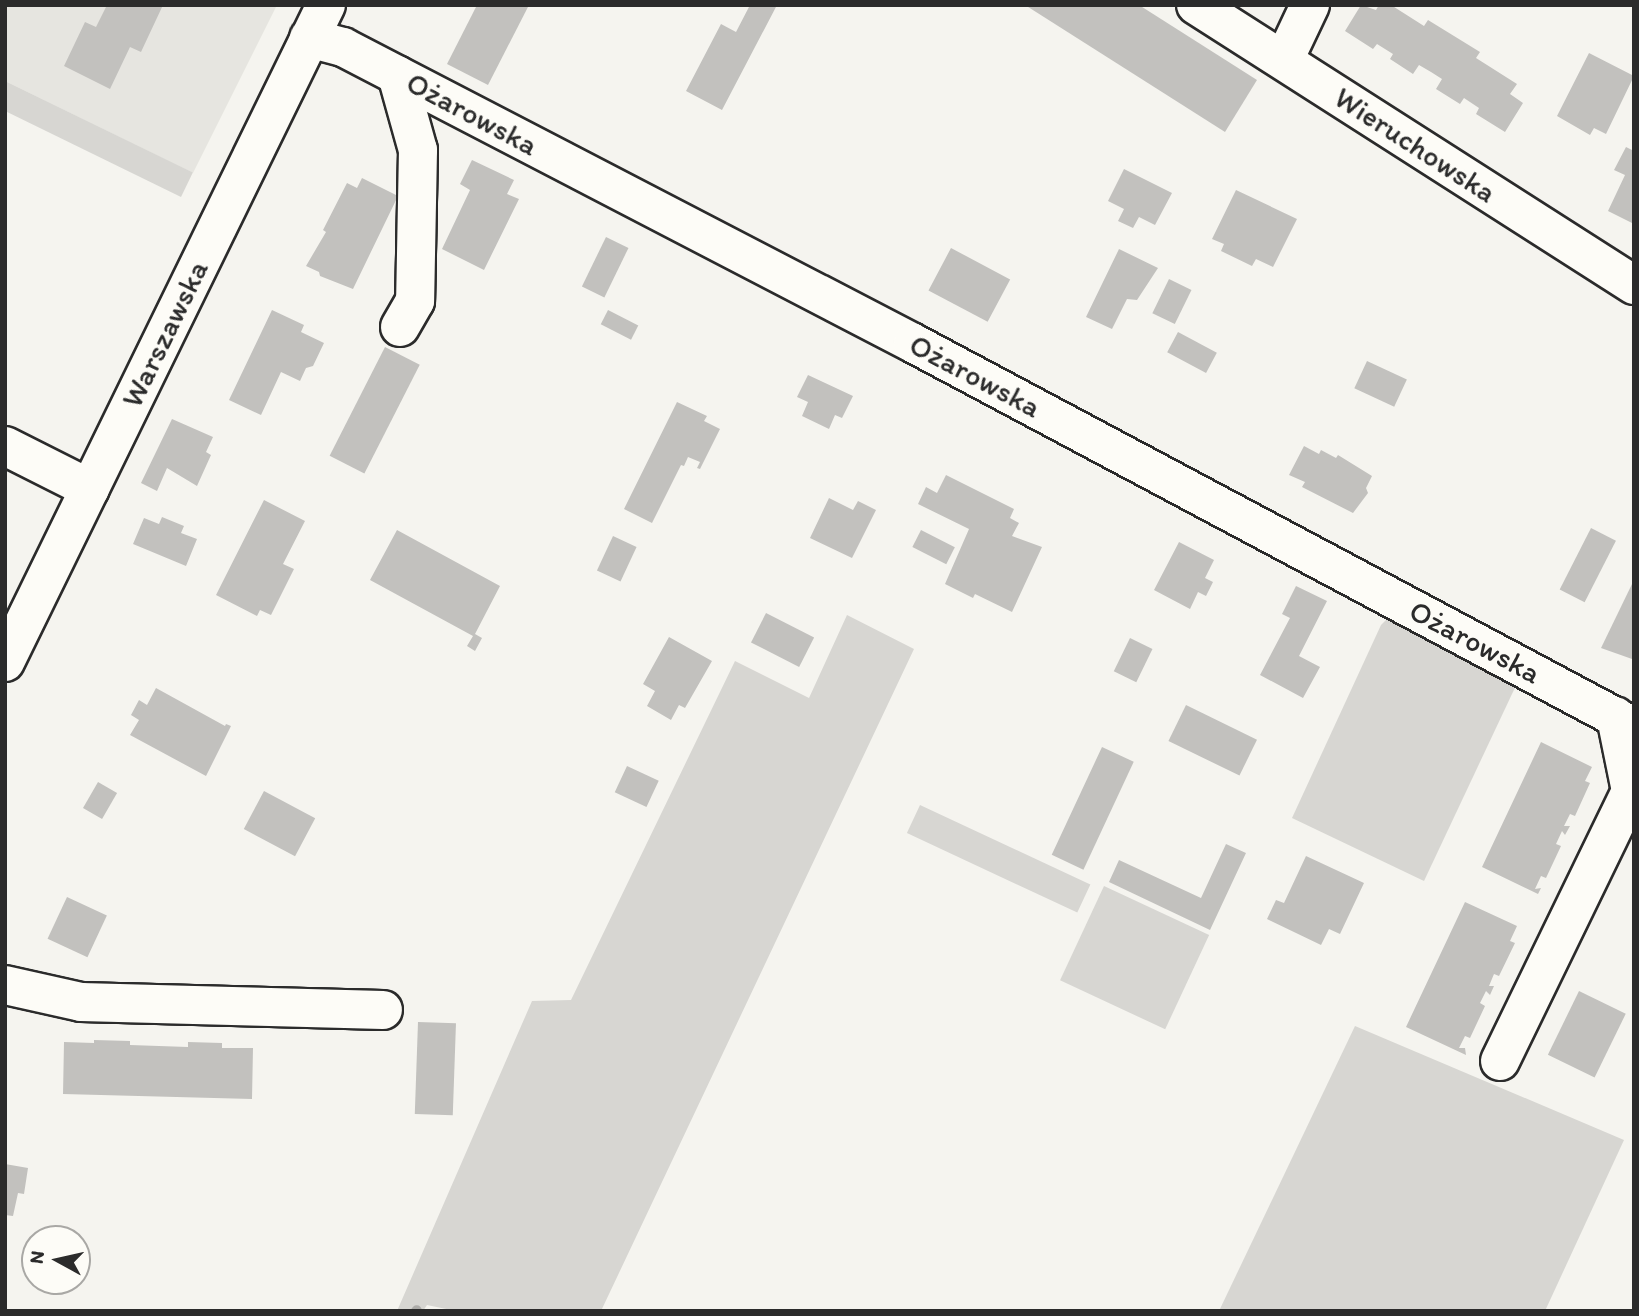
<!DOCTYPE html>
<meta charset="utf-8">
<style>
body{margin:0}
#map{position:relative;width:1639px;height:1316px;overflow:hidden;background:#f5f4ef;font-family:Itim,sans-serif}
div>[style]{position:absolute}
.built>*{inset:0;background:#e6e5e0}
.green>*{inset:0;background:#d7d6d2;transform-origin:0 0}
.stream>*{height:10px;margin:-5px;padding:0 5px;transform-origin:5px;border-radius:5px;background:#adaca9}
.building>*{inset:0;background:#c2c1be;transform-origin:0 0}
.roads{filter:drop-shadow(2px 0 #2b2b2b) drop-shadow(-2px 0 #2b2b2b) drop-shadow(0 2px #2b2b2b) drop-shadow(0 -2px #2b2b2b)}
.minor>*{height:38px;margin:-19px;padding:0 19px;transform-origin:19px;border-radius:19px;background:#fdfcf7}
.major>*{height:38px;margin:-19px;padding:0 19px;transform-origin:19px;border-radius:19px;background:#fdfcf7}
span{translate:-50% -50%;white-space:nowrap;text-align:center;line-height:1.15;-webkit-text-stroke:5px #fdfcf7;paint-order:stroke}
.street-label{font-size:30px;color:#2b2b2b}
.frame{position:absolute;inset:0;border:7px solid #2b2b2b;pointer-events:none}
.north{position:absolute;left:21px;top:1225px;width:70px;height:70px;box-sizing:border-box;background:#fdfcf7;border:2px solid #a9a8a5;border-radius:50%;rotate:278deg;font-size:19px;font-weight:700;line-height:28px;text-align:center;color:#2b2b2b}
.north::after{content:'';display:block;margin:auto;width:24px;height:32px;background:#2b2b2b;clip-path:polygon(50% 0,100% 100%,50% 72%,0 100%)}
</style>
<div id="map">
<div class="built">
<i style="clip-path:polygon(5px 5px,277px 5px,193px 173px,5px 81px)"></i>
</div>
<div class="green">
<i style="left:5px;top:81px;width:209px;height:27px;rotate:26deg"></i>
<i style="clip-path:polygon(1396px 610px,1520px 677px,1424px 881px,1292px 818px,1381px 625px)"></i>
<i style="clip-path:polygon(847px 615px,914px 649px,601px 1311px,456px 1311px,427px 1305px,423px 1311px,397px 1311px,532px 1001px,571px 1000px,735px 661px,809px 698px)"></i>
<i style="left:920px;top:805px;width:188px;height:31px;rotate:25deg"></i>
<i style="left:1104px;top:886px;width:116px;height:104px;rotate:25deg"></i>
<i style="clip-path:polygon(1355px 1026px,1624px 1140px,1545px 1311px,1219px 1311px)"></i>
</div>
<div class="stream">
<i style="left:416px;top:1311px;width:1px;rotate:-45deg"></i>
</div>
<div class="building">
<i style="clip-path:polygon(107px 5px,163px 5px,141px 52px,130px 47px,110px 89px,64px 66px,85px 22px,96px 27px)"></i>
<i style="clip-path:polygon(477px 5px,529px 5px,488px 85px,447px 64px)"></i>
<i style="clip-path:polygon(750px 5px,777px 5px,722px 110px,686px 91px,721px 24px,736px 32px)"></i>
<i style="clip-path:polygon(1025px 5px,1139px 5px,1257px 80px,1225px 132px)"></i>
<i style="clip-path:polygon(1361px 5px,1376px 10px,1379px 5px,1391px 5px,1424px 26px,1428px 20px,1480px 52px,1476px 58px,1517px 84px,1510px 94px,1523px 103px,1505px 132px,1476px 114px,1479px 108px,1464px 98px,1460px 104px,1436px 89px,1442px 79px,1431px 72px,1419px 65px,1413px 74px,1390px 59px,1393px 54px,1377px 44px,1373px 49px,1345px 31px)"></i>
<i style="clip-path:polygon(1589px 53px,1634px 76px,1606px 134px,1594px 128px,1590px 135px,1557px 116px)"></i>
<i style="clip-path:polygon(1626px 147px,1634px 151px,1634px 224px,1608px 211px,1625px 175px,1614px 170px)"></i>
<i style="clip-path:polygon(472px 160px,514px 180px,507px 194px,519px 199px,484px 270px,442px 249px,470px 190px,460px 184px)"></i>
<i style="clip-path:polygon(1124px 169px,1172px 193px,1155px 225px,1139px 217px,1133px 228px,1118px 221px,1124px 209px,1108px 201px)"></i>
<i style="clip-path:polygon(362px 178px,398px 196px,353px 289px,320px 276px,319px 272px,306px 266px,326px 232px,323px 230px,347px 183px,357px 188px)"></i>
<i style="clip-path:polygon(1236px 190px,1297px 219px,1273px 267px,1256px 259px,1252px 266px,1221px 251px,1224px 244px,1212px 239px)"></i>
<i style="left:606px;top:237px;width:25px;height:55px;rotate:26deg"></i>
<i style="left:951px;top:248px;width:67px;height:48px;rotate:28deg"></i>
<i style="clip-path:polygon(1119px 249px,1158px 268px,1137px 300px,1127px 299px,1112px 329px,1086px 317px)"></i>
<i style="left:1169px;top:279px;width:25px;height:38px;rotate:26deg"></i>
<i style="clip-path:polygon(272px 310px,304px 325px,301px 332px,324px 343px,313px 366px,306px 368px,300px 381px,281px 372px,261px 415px,229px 400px)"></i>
<i style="left:608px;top:310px;width:34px;height:16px;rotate:27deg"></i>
<i style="left:1178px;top:332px;width:44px;height:23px;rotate:28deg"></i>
<i style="left:385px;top:347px;width:39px;height:122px;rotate:27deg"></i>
<i style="left:1367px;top:361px;width:44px;height:30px;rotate:25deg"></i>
<i style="clip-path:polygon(808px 375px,853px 396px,842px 418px,835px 415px,829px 429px,802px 416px,808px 402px,797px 397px)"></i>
<i style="clip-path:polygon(677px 402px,707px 416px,704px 421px,720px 429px,700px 469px,697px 468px,700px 462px,688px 457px,684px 466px,681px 465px,652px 523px,624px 509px)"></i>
<i style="clip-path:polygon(172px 419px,213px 437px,206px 452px,211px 455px,197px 486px,167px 468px,157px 491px,141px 483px)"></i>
<i style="clip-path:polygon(1304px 446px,1319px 454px,1321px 450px,1336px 458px,1338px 455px,1372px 476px,1366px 488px,1368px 493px,1353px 513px,1302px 487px,1305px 482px,1289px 475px)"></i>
<i style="clip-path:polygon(946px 475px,1014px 509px,1010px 518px,1019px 523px,1012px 536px,1042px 547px,1012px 612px,975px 594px,973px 598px,945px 584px,969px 529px,918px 504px,926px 487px,937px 493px)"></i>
<i style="clip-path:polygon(829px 498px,853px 510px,858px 501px,876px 510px,852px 558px,810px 538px)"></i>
<i style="clip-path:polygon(264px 500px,305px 521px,283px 564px,294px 569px,271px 615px,260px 610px,257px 616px,216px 595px)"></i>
<i style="clip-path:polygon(162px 517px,184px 526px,181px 533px,197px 539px,186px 566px,133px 544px,144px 518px,159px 524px)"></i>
<i style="left:1591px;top:528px;width:28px;height:69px;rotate:27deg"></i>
<i style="clip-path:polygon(397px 530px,500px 586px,475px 634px,482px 638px,475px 651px,467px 646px,473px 636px,370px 580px)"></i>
<i style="left:921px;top:530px;width:38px;height:19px;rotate:27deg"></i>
<i style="left:613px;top:536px;width:26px;height:38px;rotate:25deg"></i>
<i style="clip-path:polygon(1179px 542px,1214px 560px,1205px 578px,1213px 582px,1206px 596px,1198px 592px,1190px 609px,1154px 590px)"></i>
<i style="clip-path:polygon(1632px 584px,1634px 585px,1632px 659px,1601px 648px)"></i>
<i style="clip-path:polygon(1296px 586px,1327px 601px,1299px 656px,1320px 667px,1303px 698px,1260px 675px,1290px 618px,1282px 614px)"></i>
<i style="left:766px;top:613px;width:54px;height:33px;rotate:27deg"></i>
<i style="clip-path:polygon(669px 637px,712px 661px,685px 708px,679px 705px,671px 720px,647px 706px,655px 691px,643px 684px)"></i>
<i style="left:1130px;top:638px;width:25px;height:37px;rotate:26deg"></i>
<i style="clip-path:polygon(156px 688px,225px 726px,226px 724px,231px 726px,206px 776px,130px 735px,139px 720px,131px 715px,139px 700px,147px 705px)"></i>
<i style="left:1186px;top:705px;width:79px;height:40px;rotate:26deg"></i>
<i style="clip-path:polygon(1541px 742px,1592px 767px,1585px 781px,1590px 783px,1575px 816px,1570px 814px,1564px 826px,1570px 826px,1565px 835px,1562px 831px,1556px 844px,1561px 846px,1546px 878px,1541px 876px,1535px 889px,1541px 888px,1538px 894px,1482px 867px)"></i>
<i style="left:1102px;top:747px;width:35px;height:119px;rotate:25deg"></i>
<i style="left:627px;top:766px;width:35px;height:29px;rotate:25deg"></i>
<i style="left:98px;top:782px;width:22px;height:30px;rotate:30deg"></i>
<i style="left:264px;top:791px;width:58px;height:43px;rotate:28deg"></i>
<i style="clip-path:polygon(1226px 844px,1246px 853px,1210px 930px,1109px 882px,1119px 860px,1201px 898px)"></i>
<i style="clip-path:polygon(1306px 856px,1364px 883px,1340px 934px,1329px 929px,1321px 945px,1267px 919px,1276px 900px,1284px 903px)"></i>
<i style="left:67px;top:897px;width:44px;height:46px;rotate:25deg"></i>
<i style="clip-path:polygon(1465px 902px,1517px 926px,1510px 941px,1515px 943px,1499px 976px,1494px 974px,1489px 986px,1494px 986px,1490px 995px,1486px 991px,1480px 1003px,1485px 1006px,1470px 1038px,1465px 1036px,1459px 1048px,1465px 1048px,1466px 1055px,1406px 1027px)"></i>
<i style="left:1579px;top:991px;width:52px;height:71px;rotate:26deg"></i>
<i style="left:418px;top:1022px;width:38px;height:92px;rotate:2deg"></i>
<i style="clip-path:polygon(94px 1040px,130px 1041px,130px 1045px,188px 1047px,188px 1042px,222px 1043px,222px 1048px,253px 1048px,252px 1099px,63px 1094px,64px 1042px,94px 1043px)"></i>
<i style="clip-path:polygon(5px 1164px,28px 1168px,24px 1194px,18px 1193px,13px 1216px,5px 1215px)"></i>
</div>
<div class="roads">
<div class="minor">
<i style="left:1196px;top:5px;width:520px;rotate:32.59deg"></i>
<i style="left:309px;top:38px;width:35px;rotate:15deg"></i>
<i style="left:343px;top:47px;width:642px;rotate:27.44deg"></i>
<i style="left:913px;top:343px;width:817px;rotate:28.04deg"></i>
<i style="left:1284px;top:60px;width:61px;rotate:-64.7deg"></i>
<i style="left:397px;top:75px;width:78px;rotate:74.4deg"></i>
<i style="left:418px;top:150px;width:151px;rotate:91.1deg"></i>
<i style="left:415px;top:301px;width:30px;rotate:120deg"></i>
<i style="left:5px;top:446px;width:95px;rotate:26.8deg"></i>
<i style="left:5px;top:985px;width:78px;rotate:12.6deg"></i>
<i style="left:81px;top:1002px;width:302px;rotate:1.5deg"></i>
<i style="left:1500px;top:1061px;width:300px;rotate:-64.1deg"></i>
<i style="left:1631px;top:791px;width:76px;rotate:-101.5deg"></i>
</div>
<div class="major">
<i style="left:5px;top:662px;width:731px;rotate:-63.96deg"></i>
</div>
</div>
<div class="street-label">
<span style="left:472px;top:114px;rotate:28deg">Ożarowska</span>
<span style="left:1415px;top:145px;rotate:33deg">Wieruchowska</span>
<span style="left:165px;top:334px;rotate:-64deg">Warszawska</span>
<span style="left:975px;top:376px;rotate:28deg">Ożarowska</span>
<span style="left:1475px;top:642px;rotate:28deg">Ożarowska</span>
</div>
<div class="frame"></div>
<div class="north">N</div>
</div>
